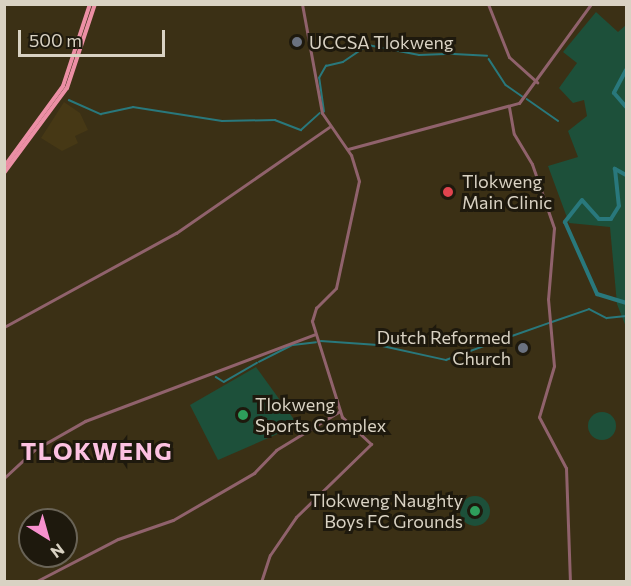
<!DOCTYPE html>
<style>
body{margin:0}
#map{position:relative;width:631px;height:586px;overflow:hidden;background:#3b3015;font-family:Commissioner,sans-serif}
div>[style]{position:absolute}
.built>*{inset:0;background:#463815}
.green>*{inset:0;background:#1d503a}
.round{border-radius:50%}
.stream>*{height:1.5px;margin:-0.75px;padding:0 0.75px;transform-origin:0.75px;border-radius:0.75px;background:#29787c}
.river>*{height:4px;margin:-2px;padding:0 2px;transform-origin:2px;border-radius:2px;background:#29787c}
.minor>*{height:3px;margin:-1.5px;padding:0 1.5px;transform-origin:1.5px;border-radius:1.5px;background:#90626c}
.major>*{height:4px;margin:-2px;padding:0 2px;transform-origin:2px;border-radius:2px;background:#ec8fa5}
.dots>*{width:16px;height:16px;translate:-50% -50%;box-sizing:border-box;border:3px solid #1e190d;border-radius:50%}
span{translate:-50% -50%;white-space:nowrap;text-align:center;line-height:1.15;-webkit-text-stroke:6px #1e190d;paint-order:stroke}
.poi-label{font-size:18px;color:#d9d2c3}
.left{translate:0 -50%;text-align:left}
.right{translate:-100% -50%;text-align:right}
.district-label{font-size:24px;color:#fcc1e2;font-weight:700;letter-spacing:1.5px}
.frame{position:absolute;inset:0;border:6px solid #d9d2c3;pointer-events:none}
.north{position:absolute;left:18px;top:508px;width:60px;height:60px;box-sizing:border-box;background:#1e190d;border:2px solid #696356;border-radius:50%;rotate:143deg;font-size:16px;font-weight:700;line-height:24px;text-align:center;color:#d9d2c3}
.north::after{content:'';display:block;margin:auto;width:21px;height:27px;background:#f790cd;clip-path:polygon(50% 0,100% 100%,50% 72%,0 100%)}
.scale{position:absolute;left:18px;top:30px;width:147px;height:27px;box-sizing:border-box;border:3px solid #d9d2c3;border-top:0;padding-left:8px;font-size:18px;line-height:21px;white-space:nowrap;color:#d9d2c3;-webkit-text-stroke:4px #1e190d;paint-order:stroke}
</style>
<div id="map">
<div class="built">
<i style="clip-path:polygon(64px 102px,80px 113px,88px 130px,75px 136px,78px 143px,62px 151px,41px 138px)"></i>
</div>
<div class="green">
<i style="clip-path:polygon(596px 12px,618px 32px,626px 25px,626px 327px,617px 304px,610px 227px,569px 223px,548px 166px,578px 157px,568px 131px,587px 116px,584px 100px,573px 103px,559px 88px,577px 63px,563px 52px)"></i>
<i style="clip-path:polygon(256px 367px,298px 425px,218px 460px,190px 405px)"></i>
<i class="round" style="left:588px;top:412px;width:28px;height:28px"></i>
<i class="round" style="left:460px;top:496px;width:30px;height:30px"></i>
</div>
<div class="stream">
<i style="left:454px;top:54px;width:33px;rotate:3deg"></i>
<i style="left:489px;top:59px;width:31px;rotate:57deg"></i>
<i style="left:506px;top:85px;width:21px;rotate:35deg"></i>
<i style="left:527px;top:99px;width:38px;rotate:35deg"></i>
<i style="left:69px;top:100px;width:35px;rotate:24deg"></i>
<i style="left:101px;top:114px;width:33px;rotate:-12deg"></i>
<i style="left:133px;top:107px;width:90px;rotate:8.9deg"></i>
<i style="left:222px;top:121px;width:53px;rotate:-1.1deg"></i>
<i style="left:275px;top:120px;width:28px;rotate:21deg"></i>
<i style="left:301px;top:130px;width:25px;rotate:-42deg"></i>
<i style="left:324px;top:112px;width:34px;rotate:-98deg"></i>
<i style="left:319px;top:78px;width:14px;rotate:-60deg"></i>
<i style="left:326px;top:66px;width:17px;rotate:-13deg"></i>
<i style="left:343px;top:62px;width:30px;rotate:-34deg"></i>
<i style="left:368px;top:45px;width:52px;rotate:11.1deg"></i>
<i style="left:419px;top:55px;width:33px;rotate:-2deg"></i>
<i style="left:552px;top:322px;width:39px;rotate:-19deg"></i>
<i style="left:589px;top:309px;width:20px;rotate:27deg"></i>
<i style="left:607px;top:318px;width:19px;rotate:-6deg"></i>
<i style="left:321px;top:341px;width:57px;rotate:4deg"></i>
<i style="left:378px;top:345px;width:70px;rotate:12.4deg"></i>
<i style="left:446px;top:360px;width:52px;rotate:-20.2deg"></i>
<i style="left:498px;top:341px;width:54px;rotate:-19.4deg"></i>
<i style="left:259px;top:362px;width:38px;rotate:-27deg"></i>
<i style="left:293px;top:345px;width:23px;rotate:-7deg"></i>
<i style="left:216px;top:377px;width:9px;rotate:32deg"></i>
<i style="left:224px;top:382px;width:38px;rotate:-30deg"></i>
</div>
<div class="river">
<i style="left:626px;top:70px;width:26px;rotate:118deg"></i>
<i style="left:614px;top:93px;width:18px;rotate:49deg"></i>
<i style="left:626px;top:175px;width:13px;rotate:-151deg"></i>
<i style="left:615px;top:169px;width:37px;rotate:84deg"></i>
<i style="left:619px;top:206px;width:15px;rotate:122deg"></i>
<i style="left:611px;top:219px;width:12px;rotate:180deg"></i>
<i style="left:599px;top:219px;width:25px;rotate:-132deg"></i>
<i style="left:582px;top:200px;width:28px;rotate:128deg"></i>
<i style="left:565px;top:222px;width:79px;rotate:66deg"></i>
<i style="left:597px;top:294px;width:30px;rotate:17deg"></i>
</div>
<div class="minor">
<i style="left:488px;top:4px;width:57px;rotate:68.4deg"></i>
<i style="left:509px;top:57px;width:38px;rotate:42deg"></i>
<i style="left:509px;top:107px;width:27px;rotate:80deg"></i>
<i style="left:514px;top:134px;width:35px;rotate:59deg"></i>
<i style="left:532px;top:164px;width:68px;rotate:71deg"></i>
<i style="left:554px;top:228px;width:71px;rotate:94.8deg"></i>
<i style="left:548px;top:299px;width:67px;rotate:84.9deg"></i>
<i style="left:554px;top:366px;width:53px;rotate:106.4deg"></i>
<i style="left:539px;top:417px;width:58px;rotate:62.1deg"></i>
<i style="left:566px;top:468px;width:114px;rotate:88deg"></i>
<i style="left:348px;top:149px;width:177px;rotate:-15.1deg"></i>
<i style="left:519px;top:103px;width:122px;rotate:-54deg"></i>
<i style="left:4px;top:327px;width:196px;rotate:-28.7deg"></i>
<i style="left:176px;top:233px;width:186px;rotate:-34.7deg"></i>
<i style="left:4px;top:478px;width:41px;rotate:-43deg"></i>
<i style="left:34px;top:450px;width:59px;rotate:-29.6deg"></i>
<i style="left:85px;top:421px;width:246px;rotate:-20.7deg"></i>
<i style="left:35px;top:582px;width:93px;rotate:-27.4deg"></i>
<i style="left:118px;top:539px;width:58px;rotate:-19.1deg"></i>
<i style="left:173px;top:520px;width:94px;rotate:-30.1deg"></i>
<i style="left:254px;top:473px;width:32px;rotate:-46deg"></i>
<i style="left:276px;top:450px;width:75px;rotate:-31.4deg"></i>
<i style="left:261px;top:582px;width:28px;rotate:-72deg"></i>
<i style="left:270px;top:555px;width:46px;rotate:-55.6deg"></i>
<i style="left:296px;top:517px;width:105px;rotate:-44.2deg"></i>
<i style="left:371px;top:444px;width:40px;rotate:-137deg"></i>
<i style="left:342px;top:417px;width:101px;rotate:-107.4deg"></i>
<i style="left:312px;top:321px;width:14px;rotate:-73deg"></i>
<i style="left:316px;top:308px;width:28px;rotate:-45deg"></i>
<i style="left:336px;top:288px;width:109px;rotate:-77.9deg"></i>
<i style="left:359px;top:181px;width:27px;rotate:-107deg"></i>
<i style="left:351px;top:155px;width:51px;rotate:-124.6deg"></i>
<i style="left:322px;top:113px;width:111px;rotate:-100.4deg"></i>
</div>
<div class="major">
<i style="left:4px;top:167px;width:100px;rotate:-53.9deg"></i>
<i style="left:63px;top:86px;width:86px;rotate:-71.8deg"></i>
<i style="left:4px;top:173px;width:106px;rotate:-53.5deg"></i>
<i style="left:67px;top:88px;width:89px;rotate:-71.6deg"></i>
</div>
<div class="dots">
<i style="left:297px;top:42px;background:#6b7280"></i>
<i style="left:448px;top:192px;background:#e0444e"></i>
<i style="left:523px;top:348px;background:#6b7280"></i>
<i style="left:243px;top:415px;background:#2e9e5b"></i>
<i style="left:475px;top:511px;background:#2e9e5b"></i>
</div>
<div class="poi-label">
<span class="left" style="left:309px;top:42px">UCCSA Tlokweng</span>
<span class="left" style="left:462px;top:192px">Tlokweng<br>Main Clinic</span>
<span class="right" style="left:511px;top:348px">Dutch Reformed<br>Church</span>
<span class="left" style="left:255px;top:415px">Tlokweng<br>Sports Complex</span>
<span class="right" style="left:463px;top:511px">Tlokweng Naughty<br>Boys FC Grounds</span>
</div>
<div class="district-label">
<span style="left:97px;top:451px">TLOKWENG</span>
</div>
<div class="frame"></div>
<div class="north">N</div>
<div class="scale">500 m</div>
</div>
